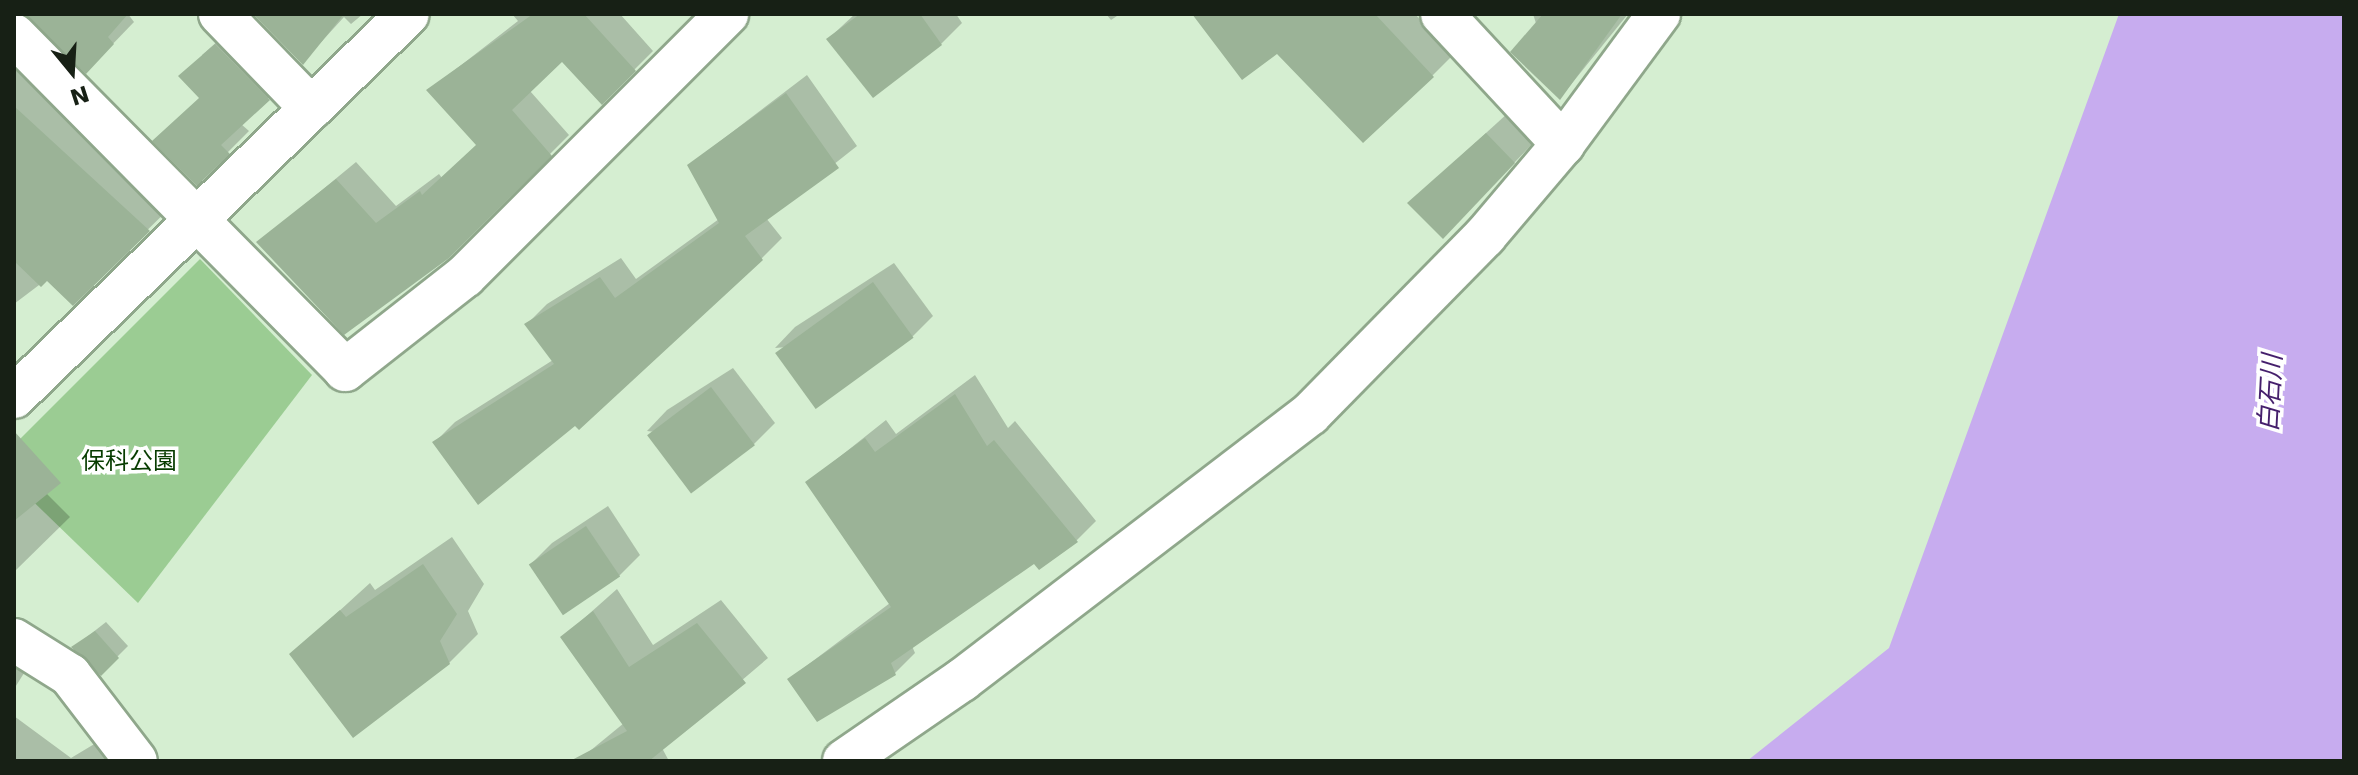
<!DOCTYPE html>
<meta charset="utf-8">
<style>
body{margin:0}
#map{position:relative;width:2358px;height:775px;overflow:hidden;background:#d5eed1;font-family:"DejaVu Sans","Noto Sans JP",sans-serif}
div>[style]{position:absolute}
.green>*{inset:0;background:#9bcc93}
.water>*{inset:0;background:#c7acef}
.shadow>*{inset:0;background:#0003}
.building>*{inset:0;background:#9bb397;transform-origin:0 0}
.roads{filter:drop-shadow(2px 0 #8fa78b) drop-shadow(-2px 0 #8fa78b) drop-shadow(0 2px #8fa78b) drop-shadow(0 -2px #8fa78b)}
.street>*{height:42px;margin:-21px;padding:0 21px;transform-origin:21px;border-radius:21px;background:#fff}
span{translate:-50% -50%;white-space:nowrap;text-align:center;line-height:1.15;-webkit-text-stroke:7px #fff;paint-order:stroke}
.park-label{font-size:24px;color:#073c00}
.water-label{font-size:26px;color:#451f6c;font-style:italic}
.frame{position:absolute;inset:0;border:16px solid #172015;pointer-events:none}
.north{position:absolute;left:32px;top:32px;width:80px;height:80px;-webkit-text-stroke:6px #fff;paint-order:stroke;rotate:162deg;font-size:22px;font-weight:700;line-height:32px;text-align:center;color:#172015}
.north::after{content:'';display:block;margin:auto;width:28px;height:36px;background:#172015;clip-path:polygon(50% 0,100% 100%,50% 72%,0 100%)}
</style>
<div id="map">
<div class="green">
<i style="clip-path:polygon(200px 259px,312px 375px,138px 603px,14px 483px,14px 445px)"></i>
</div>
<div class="water">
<i style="clip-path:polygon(2119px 14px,2344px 14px,2344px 761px,1747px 761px,1889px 648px)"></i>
</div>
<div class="shadow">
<i style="clip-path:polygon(35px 14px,128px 14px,134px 22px,107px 50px)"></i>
<i style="clip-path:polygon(256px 14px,363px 14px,351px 24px,344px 17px,303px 62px)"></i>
<i style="clip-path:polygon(512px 14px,620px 14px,653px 51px,602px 102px,562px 59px,530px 91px,569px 135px,448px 256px,259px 242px,356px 162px,396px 206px,439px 174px,442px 178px,478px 145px,429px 90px,518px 21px)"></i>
<i style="clip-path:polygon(855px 14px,956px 14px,962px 23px,941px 44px,828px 39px)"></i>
<i style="clip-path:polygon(1106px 14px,1120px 14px,1111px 20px)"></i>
<i style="clip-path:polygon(1220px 14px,1415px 14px,1453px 55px,1432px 76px,1277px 51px)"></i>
<i style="clip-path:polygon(1533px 14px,1628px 14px,1560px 98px)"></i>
<i style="clip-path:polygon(237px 24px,289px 78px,241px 124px,249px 131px,197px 183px,202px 55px)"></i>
<i style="clip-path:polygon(14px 27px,180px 198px,73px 303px,47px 279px,14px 304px)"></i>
<i style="clip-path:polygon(807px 75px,857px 146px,766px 218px,782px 238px,761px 259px,575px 423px,435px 442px,455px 422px,553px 360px,527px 324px,547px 304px,621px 258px,636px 279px,719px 219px,689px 165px)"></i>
<i style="clip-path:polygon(1508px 113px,1535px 141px,1464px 215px,1431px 183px)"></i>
<i style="clip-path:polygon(894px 263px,933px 316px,912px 337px,775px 348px,795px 327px)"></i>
<i style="clip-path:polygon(733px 368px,775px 423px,754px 444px,647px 431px,667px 410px)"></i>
<i style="clip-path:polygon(975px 375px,1008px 428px,1015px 421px,1096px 521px,1076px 541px,1035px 562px,912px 646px,915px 653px,895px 673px,789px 679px,890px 603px,808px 482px,886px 420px,896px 434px)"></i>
<i style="clip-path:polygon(28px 475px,70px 517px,14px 572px,14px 486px)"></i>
<i style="clip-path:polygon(608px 506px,640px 555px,619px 576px,531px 564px,552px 543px)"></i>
<i style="clip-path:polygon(452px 537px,484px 584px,468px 611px,478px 634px,449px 663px,292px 654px,370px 583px,375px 590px)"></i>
<i style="clip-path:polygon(617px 589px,653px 645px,721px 600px,768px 658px,662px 748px,669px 761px,589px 761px,585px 755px,624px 723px,563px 637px)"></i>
<i style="clip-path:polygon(106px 622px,128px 646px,101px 673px,74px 647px)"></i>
<i style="clip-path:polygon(14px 661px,26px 670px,14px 689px)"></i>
<i style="clip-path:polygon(14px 716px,71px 758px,106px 737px,121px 761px,14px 761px)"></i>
</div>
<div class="building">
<i style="clip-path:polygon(24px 14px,128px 14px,108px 37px,114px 44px,86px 74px)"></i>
<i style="clip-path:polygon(253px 14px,344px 14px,303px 65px)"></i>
<i style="clip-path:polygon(533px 14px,584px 14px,636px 71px,602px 105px,562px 62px,512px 110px,552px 156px,449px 258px,344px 335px,256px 242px,336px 179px,376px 223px,420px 191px,422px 195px,476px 145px,426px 90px)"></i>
<i style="clip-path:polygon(860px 14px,920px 14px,942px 45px,873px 98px,826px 39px)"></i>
<i style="clip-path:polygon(1192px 14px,1375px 14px,1434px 77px,1363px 143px,1277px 54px,1242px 80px)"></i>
<i style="clip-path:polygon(1543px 14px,1622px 14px,1560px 100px,1510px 52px)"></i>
<i style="clip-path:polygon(215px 44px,270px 100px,221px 145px,230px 154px,197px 186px,152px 141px,199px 98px,178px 76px)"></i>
<i style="clip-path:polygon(786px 93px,839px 168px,745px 236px,763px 260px,579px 430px,575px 426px,478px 505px,432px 442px,554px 364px,524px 324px,600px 277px,615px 298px,719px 223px,687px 165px)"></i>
<i style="clip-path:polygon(14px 106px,150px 231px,73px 306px,47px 281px,41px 287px,14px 261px)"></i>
<i style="clip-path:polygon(1486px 133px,1515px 163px,1443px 239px,1407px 203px)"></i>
<i style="left:873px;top:282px;width:69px;height:121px;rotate:54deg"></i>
<i style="left:711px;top:387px;width:73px;height:80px;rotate:53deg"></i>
<i style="clip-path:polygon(955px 394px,987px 446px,994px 440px,1078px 542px,1039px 570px,1034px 564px,891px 663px,896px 675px,817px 722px,787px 679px,891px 607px,805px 482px,865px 438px,875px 452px)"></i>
<i style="clip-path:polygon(14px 431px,61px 483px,14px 521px)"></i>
<i style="left:586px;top:526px;width:61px;height:69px;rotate:56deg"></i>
<i style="clip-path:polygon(423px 564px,457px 614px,440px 641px,450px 664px,353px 738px,289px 654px,340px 610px,346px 617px)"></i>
<i style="clip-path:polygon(593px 611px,629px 667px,697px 623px,746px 683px,649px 761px,570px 761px,627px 731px,560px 637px)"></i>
<i style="clip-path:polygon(95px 631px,119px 658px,101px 676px,71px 647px)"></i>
</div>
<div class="roads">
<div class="street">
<i style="left:220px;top:14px;width:131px;rotate:45.9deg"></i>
<i style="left:1442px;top:14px;width:178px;rotate:47.1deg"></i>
<i style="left:14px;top:35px;width:471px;rotate:45.3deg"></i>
<i style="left:345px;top:370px;width:152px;rotate:-38.1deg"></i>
<i style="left:465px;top:276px;width:371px;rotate:-45deg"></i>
<i style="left:14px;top:397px;width:549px;rotate:-44.19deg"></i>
<i style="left:14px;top:640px;width:66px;rotate:32deg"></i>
<i style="left:70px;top:675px;width:108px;rotate:52.5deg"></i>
<i style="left:844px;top:761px;width:143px;rotate:-34.5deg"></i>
<i style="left:962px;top:680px;width:438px;rotate:-37.4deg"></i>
<i style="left:1310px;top:414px;width:250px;rotate:-45.5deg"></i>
<i style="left:1485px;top:236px;width:121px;rotate:-49.7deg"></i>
<i style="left:1563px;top:144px;width:162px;rotate:-53.6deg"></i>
</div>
</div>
<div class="park-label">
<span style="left:129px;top:462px">保科公園</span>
</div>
<div class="water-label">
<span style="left:2271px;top:393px;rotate:-87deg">白石川</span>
</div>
<div class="frame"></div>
<div class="north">N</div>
</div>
